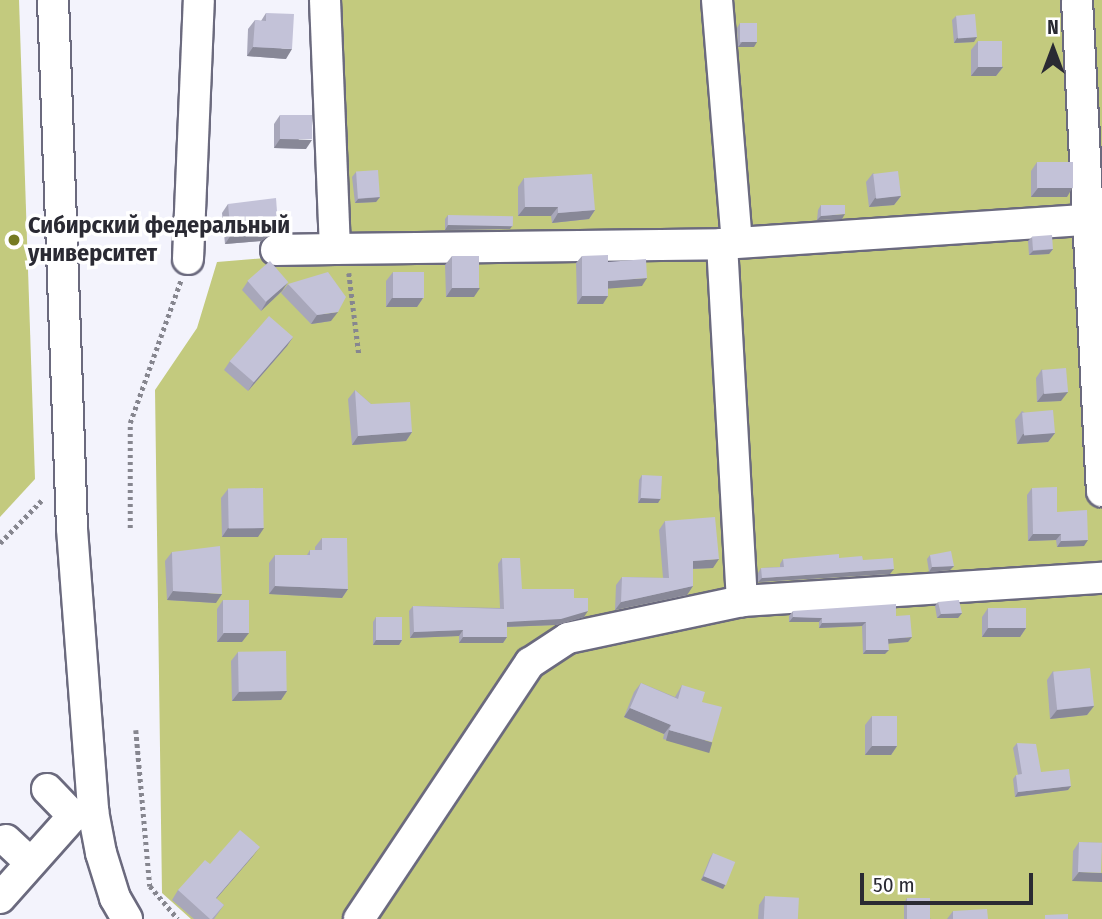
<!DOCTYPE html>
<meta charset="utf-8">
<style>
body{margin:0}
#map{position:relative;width:1102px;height:919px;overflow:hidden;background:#f3f3fc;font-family:"Fira Sans Condensed",sans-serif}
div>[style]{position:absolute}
.green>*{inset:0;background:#c3ca7e}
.path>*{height:4.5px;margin-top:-2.25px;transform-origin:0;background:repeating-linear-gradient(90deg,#86868f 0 3.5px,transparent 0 7px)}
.roads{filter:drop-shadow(2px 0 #6b6a7e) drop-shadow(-2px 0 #6b6a7e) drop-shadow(0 2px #6b6a7e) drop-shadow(0 -2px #6b6a7e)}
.minor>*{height:30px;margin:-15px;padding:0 15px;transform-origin:15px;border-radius:15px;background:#fff}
.wall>*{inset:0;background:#a8a7ba}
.shaded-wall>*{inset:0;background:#888897;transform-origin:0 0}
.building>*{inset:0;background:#c3c2d8;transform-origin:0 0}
.dots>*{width:19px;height:19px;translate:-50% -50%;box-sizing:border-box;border:4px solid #fff;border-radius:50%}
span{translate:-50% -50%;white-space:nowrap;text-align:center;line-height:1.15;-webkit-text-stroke:7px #fff;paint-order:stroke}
.poi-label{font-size:24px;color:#2a2a33;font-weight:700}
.left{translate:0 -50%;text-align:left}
.north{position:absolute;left:1018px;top:14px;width:70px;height:70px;-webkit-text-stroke:5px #fff;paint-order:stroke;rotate:0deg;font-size:19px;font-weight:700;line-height:28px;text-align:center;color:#2a2a33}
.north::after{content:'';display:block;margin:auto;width:24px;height:32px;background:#2a2a33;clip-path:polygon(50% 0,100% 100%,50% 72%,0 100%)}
.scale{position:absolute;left:860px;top:873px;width:173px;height:32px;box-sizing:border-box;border:4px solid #2a2a33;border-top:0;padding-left:9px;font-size:21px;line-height:24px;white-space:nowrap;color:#2a2a33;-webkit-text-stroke:5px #fff;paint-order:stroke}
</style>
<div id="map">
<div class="green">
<i style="clip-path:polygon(0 0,19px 0,35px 479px,0 517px)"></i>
<i style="clip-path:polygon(311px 0,1102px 0,1102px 919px,191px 919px,162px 893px,155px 390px,197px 328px,217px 262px,324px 253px)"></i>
</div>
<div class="path">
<i style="left:349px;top:273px;width:83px;rotate:83deg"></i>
<i style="left:130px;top:528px;width:105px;rotate:-90deg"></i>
<i style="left:130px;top:423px;width:152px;rotate:-70.4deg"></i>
<i style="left:0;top:543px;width:62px;rotate:-45.7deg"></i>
<i style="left:136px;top:730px;width:157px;rotate:84.9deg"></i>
<i style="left:150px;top:886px;width:43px;rotate:49.7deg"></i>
</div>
<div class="roads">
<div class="minor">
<i style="left:53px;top:0;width:529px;rotate:87.94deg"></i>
<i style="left:72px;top:529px;width:283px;rotate:85.7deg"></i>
<i style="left:93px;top:811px;width:43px;rotate:79.2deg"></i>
<i style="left:101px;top:853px;width:47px;rotate:72.7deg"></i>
<i style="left:115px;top:898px;width:24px;rotate:60deg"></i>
<i style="left:325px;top:0;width:249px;rotate:87.7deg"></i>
<i style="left:335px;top:249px;width:387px;rotate:-0.7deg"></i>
<i style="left:722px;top:244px;width:381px;rotate:-3.8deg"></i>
<i style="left:717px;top:0;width:243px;rotate:85.3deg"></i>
<i style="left:737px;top:242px;width:15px;rotate:172deg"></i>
<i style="left:722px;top:244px;width:358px;rotate:86.8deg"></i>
<i style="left:1077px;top:0;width:492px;rotate:87.1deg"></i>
<i style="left:276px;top:250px;width:59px;rotate:-1deg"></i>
<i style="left:188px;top:259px;width:259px;rotate:-87.6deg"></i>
<i style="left:47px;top:789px;width:37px;rotate:46deg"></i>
<i style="left:6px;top:840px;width:33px;rotate:43deg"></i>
<i style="left:0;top:898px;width:110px;rotate:-48.3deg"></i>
<i style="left:73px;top:816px;width:21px;rotate:-14deg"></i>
<i style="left:359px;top:919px;width:308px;rotate:-56.3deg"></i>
<i style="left:530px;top:663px;width:45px;rotate:-33.3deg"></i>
<i style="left:568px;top:638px;width:178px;rotate:-12deg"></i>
<i style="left:742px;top:601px;width:361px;rotate:-3.7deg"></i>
</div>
</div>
<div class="wall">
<i style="clip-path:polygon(266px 13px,286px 59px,247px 56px,248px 29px,255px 20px,261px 21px)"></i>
<i style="clip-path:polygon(956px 16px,974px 42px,954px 43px,952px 20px)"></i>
<i style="clip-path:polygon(740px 23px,754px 47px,738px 47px,737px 28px)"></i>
<i style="clip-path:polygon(978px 41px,1003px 67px,996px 76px,971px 76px,971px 50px)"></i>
<i style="clip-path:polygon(280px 115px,306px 149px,274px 148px,274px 124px)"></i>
<i style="clip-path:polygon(1037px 162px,1067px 197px,1031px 197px,1031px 171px)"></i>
<i style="clip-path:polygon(356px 172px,380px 197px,376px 202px,355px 203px,352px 177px)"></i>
<i style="clip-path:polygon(873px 173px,901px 196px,894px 205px,869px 207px,866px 182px)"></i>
<i style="clip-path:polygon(524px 178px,595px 210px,589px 219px,552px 223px,551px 216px,518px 216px,518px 187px)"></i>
<i style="clip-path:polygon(228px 204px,278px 225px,271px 234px,261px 241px,225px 244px,222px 213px)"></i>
<i style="clip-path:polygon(821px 205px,842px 219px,817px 220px,818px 210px)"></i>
<i style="clip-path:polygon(448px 215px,510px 229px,445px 230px,445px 219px)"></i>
<i style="clip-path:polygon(1032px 237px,1053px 249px,1049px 254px,1029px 255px,1028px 241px)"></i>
<i style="clip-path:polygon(452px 256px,474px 297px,446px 297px,445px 265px)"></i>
<i style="clip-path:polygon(582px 256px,608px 262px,642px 286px,608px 288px,603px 304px,577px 304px,576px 263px)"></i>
<i style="clip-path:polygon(393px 272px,423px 298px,417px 307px,386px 307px,386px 281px)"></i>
<i style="clip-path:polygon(248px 281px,288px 282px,282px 291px,261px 311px,242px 290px)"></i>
<i style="clip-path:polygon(288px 284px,331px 321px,311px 324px,281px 293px)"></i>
<i style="clip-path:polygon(293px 337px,287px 346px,248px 391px,224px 370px,230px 361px)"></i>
<i style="clip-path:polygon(1042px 369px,1061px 401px,1037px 402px,1036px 378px)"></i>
<i style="clip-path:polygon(355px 390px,371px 404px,412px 432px,406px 441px,352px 445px,348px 399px)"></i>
<i style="clip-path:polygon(1022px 411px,1055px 433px,1048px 442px,1017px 444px,1015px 420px)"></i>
<i style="clip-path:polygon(642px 475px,661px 498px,658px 503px,638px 503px,639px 480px)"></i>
<i style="clip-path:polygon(1032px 488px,1057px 512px,1084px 546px,1057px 547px,1056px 540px,1028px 541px,1027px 495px)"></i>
<i style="clip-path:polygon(228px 489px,258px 537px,222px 537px,221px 498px)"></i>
<i style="clip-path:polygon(665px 521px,713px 568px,693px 569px,693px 586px,687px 595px,615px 610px,616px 585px,622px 577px,663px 578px,659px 530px)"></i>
<i style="clip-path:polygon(322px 538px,348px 589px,342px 598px,269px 594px,269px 563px,275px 555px,307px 555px,310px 550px,315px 550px,315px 547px)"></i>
<i style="clip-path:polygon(172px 552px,216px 603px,167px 600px,165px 561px)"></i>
<i style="clip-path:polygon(930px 555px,954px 566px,950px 570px,929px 572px,927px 559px)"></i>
<i style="clip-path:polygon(502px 558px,522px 589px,574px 598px,584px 617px,556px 625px,507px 627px,507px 637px,503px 643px,459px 643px,459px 636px,410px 638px,409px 611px,413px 606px,500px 608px,498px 564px)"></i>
<i style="clip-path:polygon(839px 558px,863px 560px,890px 574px,758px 582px,758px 573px,761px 568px,780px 567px,780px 564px,783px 559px)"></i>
<i style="clip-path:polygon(223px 600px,242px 642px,217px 642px,217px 609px)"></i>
<i style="clip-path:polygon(938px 602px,962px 613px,958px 618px,937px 618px,935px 606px)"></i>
<i style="clip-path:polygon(988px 608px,1026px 628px,1020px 637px,982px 637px,982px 617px)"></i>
<i style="clip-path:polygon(793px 611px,896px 616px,908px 642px,889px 643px,885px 654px,863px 654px,862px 626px,819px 628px,819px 622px,789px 622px,789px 616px)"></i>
<i style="clip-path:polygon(376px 617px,402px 640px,399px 645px,373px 645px,373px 622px)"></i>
<i style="clip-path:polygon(238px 652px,287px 691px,281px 700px,232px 701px,231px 661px)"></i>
<i style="clip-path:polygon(1053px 671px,1094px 706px,1087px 715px,1050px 719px,1047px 680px)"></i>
<i style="clip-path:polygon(641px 683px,675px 697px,682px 685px,702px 702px,706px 751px,663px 739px,664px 734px,624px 717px,634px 692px)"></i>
<i style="clip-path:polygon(872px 716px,897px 746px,891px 755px,865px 755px,865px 725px)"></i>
<i style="clip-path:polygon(1017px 743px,1041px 772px,1071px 786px,1068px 790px,1015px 797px,1013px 779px,1016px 775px,1018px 775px,1013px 748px)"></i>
<i style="clip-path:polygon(1079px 842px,1102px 843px,1072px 881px,1073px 851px)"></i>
<i style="clip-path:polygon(713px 853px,723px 889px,701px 880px,710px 858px)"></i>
<i style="clip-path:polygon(253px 856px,216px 899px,224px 905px,214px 919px,194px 919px,172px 900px,178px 890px)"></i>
<i style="clip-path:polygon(765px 896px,797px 919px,758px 919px,759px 905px)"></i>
<i style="clip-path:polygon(907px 898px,931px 919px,904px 919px,904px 903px)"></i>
<i style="clip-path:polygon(953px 911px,988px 919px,947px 919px)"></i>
</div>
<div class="shaded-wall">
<i style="clip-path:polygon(977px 37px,974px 42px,954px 43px,957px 38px)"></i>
<i style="clip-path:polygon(742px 42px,757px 42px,754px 47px,738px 47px)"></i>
<i style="clip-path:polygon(253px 47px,292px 49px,286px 59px,247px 56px)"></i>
<i style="clip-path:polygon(978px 67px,1003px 67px,996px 76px,971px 76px)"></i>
<i style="clip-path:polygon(280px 139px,312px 140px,306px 149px,274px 148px)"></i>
<i style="clip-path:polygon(1073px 187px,1067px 197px,1031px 197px,1038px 188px)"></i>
<i style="clip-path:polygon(901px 196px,894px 205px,869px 207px,875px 198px)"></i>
<i style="clip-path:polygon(380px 197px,376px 202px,355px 203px,358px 199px)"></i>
<i style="clip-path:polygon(525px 207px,558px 207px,551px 216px,518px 216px)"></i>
<i style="clip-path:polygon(595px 210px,589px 219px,552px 223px,558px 213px)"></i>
<i style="clip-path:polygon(845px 214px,842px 219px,817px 220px,821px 216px)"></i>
<i style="clip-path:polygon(278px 225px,271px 234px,261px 241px,225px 244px,231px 235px)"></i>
<i style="clip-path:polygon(448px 225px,513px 225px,510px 229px,445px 230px)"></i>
<i style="clip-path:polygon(1053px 249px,1049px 254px,1029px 255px,1033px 251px)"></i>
<i style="clip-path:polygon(647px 278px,642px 286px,603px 289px,608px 281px)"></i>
<i style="clip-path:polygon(288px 282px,282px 291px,261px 311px,267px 301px)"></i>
<i style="clip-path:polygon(452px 288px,480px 288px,474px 297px,446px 297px)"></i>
<i style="clip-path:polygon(582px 296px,608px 296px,603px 304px,577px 304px)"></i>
<i style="clip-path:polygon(392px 298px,423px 298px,417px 307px,386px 307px)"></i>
<i style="clip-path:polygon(338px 312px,331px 321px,311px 324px,317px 315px)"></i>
<i style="clip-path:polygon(293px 337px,287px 346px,248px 391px,254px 382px)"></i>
<i style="clip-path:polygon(1068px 392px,1061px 401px,1037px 402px,1044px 393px)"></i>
<i style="clip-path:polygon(412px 432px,406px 441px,352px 445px,358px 436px)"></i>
<i style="clip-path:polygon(1055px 433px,1048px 442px,1017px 444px,1023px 434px)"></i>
<i style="clip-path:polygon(641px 498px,661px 498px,658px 503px,638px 503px)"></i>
<i style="clip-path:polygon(228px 528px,264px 528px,258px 537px,222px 537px)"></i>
<i style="clip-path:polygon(1033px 534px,1061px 534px,1056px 540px,1028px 541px)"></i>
<i style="clip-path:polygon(1088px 540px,1084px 546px,1057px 547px,1061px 541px)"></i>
<i style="clip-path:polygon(719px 559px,713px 568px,687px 569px,693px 561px)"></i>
<i style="clip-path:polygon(954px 566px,950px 570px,929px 572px,932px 567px)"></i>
<i style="clip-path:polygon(894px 569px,890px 574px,758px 582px,762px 578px)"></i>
<i style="clip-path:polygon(275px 586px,348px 589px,342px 598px,269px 594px)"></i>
<i style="clip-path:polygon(693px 586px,687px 595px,615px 610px,621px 602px)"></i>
<i style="clip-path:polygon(173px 591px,222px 594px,216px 603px,167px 600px)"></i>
<i style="clip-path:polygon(588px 611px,584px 617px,556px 625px,503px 627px,507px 622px)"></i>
<i style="clip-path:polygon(962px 613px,958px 618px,937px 618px,941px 614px)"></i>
<i style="clip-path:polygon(793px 617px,822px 618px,819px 622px,789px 622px)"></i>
<i style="clip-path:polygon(866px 622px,862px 626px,819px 628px,822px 623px)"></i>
<i style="clip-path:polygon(988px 628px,1026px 628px,1020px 637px,982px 637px)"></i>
<i style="clip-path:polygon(463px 630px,459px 636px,410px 638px,414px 632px)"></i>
<i style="clip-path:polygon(224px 633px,249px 633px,242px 642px,217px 642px)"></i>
<i style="clip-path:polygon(463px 637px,507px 637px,503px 643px,459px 643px)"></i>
<i style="clip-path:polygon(912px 637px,908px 642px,885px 644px,888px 639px)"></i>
<i style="clip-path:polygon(376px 640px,402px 640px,399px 645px,373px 645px)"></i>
<i style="clip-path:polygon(866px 650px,889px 650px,885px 654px,863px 654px)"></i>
<i style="clip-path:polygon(287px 691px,281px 700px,232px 701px,239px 692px)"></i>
<i style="clip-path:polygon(1094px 706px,1087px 715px,1050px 719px,1057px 710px)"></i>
<i style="clip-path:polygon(630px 708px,671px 725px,664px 734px,624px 717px)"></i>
<i style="left:669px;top:730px;width:45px;height:11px;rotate:16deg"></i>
<i style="clip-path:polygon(872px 746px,897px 746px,891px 755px,865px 755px)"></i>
<i style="clip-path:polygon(1071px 786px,1068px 790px,1015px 797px,1018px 792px)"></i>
<i style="clip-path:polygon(260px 847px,253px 856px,209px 907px,216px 898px)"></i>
<i style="clip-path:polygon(1079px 872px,1102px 873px,1102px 882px,1072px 881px)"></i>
<i style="clip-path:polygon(704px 876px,726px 884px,723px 889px,701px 880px)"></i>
</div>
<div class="building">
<i style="clip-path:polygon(266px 13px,294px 14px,292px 49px,253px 47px,255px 20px,266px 21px)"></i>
<i style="left:975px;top:14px;width:23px;height:19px;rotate:85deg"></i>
<i style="left:740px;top:23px;width:17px;height:19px"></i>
<i style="left:978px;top:41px;width:24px;height:26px"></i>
<i style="left:280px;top:115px;width:32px;height:24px"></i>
<i style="left:1037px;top:162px;width:36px;height:26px"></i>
<i style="left:378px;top:170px;width:27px;height:22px;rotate:86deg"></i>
<i style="left:898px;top:171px;width:25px;height:25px;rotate:83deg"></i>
<i style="clip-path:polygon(592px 174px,595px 210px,558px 213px,558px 207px,525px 207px,524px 178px)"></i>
<i style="clip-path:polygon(276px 198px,278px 225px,267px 232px,231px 235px,228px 204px)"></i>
<i style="clip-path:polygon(821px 205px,845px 205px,845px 214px,821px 216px)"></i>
<i style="left:448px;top:215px;width:65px;height:10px;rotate:1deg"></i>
<i style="left:1052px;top:235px;width:14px;height:20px;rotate:86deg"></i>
<i style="clip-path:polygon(608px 255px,608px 262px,646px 259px,647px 278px,608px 281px,608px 296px,582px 296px,582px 256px)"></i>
<i style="left:452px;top:256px;width:27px;height:32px"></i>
<i style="left:270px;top:261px;width:28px;height:30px;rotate:49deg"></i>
<i style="clip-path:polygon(328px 272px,346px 297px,338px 312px,317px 315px,288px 284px)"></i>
<i style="left:393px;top:272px;width:31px;height:26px"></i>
<i style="left:269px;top:316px;width:32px;height:60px;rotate:41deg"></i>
<i style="left:1066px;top:368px;width:24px;height:24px;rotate:85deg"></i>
<i style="clip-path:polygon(355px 390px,371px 404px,410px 402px,412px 432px,358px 436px)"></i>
<i style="left:1053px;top:410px;width:23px;height:31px;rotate:85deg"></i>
<i style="left:642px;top:475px;width:20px;height:23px;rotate:3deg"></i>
<i style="clip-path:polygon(1057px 487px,1057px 512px,1087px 510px,1088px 540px,1061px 541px,1061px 534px,1033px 534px,1032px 488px)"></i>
<i style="left:263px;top:488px;width:40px;height:35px;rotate:89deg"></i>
<i style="clip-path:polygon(715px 517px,719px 559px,693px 561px,693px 586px,621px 602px,622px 577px,669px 578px,665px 521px)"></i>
<i style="clip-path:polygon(322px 538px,347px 538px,348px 589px,275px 586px,275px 555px,310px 555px,310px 550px,322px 550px)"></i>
<i style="clip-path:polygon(220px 546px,222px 594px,173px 591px,172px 552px)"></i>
<i style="clip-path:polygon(951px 551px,954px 566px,932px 567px,930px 555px)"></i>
<i style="clip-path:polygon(839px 554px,839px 558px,862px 556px,863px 560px,893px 558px,894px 569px,762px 578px,761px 568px,784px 567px,783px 559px)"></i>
<i style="clip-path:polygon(502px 558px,520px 558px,522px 589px,574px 589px,574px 598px,588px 598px,588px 611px,561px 619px,507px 622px,507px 637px,463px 637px,463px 630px,414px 632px,413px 606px,504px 609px)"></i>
<i style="left:223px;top:600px;width:26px;height:33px"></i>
<i style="clip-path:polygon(959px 600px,962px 613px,941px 614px,938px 602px)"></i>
<i style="clip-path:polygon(896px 604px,896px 616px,910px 615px,912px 637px,888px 639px,889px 650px,866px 650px,866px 622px,822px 623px,822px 618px,793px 617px,793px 611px)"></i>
<i style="left:988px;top:608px;width:38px;height:20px"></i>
<i style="left:376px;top:617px;width:26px;height:23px"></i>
<i style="left:286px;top:651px;width:40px;height:48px;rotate:89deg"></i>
<i style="left:1090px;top:668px;width:38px;height:37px;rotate:84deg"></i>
<i style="clip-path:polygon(641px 683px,678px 699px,682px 685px,705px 692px,702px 702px,722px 707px,712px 742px,669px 730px,671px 725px,630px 708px)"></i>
<i style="left:872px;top:716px;width:25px;height:30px"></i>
<i style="clip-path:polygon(1017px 743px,1036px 744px,1041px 772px,1069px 769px,1071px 786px,1018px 792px,1016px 775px,1022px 774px)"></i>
<i style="clip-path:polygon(240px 830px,260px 847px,216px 898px,224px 905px,212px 919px,210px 919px,178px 890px,205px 860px,210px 864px)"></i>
<i style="left:1079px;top:842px;width:23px;height:30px;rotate:2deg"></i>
<i style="left:713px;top:853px;width:24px;height:25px;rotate:22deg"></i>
<i style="left:765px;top:896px;width:34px;height:23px;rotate:3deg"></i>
<i style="left:907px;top:898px;width:23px;height:21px"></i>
<i style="clip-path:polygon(987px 909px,988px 919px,953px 919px,953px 911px)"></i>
<i style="clip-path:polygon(1068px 914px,1068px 919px,1045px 919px,1045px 915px)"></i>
</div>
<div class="dots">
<i style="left:14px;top:240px;background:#757a23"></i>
</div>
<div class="poi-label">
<span class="left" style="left:28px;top:240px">Сибирский федеральный<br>университет</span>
</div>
<div class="north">N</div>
<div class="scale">50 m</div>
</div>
